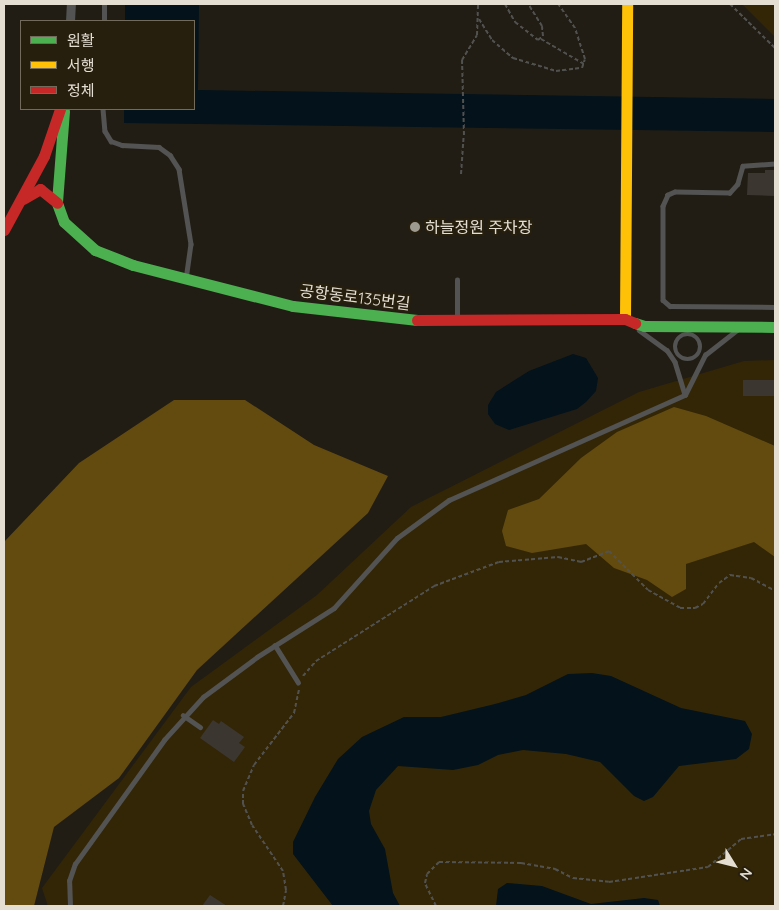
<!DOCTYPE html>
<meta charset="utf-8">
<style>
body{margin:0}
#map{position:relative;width:779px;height:910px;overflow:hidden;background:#211d14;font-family:Quicksand,"Noto Sans KR",sans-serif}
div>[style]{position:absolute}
.green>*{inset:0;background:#332606}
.forest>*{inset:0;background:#634b10}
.water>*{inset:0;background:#03121b}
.building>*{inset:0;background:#3b3730;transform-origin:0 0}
.path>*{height:2px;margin-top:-1px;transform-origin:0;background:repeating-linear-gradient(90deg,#515150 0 4px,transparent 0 6.5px)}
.lane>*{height:4.5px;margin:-2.25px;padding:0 2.25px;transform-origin:2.25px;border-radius:2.25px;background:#525352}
.lane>.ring{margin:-2.25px;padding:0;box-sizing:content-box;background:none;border:4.5px solid #525352;border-radius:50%}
.street>*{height:9px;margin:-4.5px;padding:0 4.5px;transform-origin:4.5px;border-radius:4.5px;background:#525352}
.fast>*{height:11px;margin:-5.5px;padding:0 5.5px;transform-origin:5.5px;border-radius:5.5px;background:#4caf50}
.slow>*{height:11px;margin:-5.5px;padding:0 5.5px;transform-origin:5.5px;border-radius:5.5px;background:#ffc107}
.jam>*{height:11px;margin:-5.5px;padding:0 5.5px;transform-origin:5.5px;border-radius:5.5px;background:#c62828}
.dots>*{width:14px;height:14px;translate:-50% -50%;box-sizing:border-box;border:2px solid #271f0e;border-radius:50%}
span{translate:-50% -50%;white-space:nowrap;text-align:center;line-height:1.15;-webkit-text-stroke:4.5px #271f0e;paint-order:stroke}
.poi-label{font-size:16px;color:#e3ddd2}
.left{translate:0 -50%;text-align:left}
.street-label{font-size:16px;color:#e3ddd2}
.frame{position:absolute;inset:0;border:5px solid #e3ddd2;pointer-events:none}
.legend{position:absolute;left:20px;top:20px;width:175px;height:90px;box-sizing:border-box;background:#271f0e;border:1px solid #726b5c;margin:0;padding:6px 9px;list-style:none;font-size:15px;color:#e3ddd2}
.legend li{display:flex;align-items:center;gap:10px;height:25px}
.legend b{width:25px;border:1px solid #726b5c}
.north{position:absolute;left:709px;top:840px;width:50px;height:50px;-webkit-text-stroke:4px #271f0e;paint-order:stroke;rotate:126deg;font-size:14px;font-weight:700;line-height:20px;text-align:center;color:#e3ddd2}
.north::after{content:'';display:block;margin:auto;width:18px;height:22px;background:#e3ddd2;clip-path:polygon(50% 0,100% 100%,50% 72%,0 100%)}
</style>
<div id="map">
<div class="green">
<i style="clip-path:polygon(742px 4px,775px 4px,775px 37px)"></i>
<i style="clip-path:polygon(775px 360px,775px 906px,48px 906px,42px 888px,191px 687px,317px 595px,411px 507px,639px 392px,744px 361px)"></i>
</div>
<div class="forest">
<i style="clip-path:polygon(174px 400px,245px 400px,314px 445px,388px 476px,368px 513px,197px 670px,119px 778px,54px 827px,34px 906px,4px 906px,4px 542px,79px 463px)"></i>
<i style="clip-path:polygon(674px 407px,706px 416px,775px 446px,775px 557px,754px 542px,686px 564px,686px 589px,672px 597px,647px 580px,614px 568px,586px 544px,532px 553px,506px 546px,502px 531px,508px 510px,539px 499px,581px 458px,617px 432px)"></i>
</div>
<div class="water">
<i style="clip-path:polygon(125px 4px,199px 4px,198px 90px,775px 99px,775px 132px,124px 123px,124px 109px,194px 109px,194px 21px,125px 21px)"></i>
<i style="clip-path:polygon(573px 354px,586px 358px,598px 378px,596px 391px,586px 402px,577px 409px,509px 430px,495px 424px,488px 414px,488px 405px,496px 392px,529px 371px)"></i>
<i style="clip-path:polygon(592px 673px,611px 676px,681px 708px,745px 721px,752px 734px,749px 749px,736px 759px,679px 766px,653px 797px,644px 801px,634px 796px,600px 762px,566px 754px,523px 750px,498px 755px,478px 765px,453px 770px,398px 766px,376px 790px,369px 811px,371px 824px,385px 849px,393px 893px,400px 906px,333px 906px,293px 854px,293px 842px,315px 797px,338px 759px,362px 737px,404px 717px,441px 717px,495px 704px,526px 695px,568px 674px)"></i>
<i style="clip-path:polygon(507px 883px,542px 886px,591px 904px,644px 898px,658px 900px,660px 906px,496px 906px,498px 889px)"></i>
</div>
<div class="building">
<i style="clip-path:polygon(765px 170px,775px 170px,775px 196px,747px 195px,748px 173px,765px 173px)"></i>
<i style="left:743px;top:380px;width:32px;height:16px"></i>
<i style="clip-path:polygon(213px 720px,219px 724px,221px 721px,244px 737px,239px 743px,245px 747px,234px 762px,200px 738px)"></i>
<i style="clip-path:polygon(210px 895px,227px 906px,202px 906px)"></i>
</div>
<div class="path">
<i style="left:505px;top:4px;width:21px;rotate:61deg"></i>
<i style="left:515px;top:22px;width:29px;rotate:38deg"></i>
<i style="left:538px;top:40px;width:6px;rotate:-39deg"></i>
<i style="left:543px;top:36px;width:10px;rotate:-96deg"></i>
<i style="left:542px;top:26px;width:26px;rotate:-122deg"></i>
<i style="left:730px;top:4px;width:63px;rotate:44.4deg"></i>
<i style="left:479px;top:19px;width:25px;rotate:58deg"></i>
<i style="left:492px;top:40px;width:28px;rotate:41deg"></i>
<i style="left:513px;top:58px;width:45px;rotate:16.8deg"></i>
<i style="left:556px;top:71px;width:26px;rotate:-7deg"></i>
<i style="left:582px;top:68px;width:9px;rotate:-72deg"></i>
<i style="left:585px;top:59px;width:33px;rotate:-108deg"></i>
<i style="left:575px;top:28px;width:29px;rotate:-125deg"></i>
<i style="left:541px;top:39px;width:50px;rotate:30.2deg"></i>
<i style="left:461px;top:174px;width:39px;rotate:-86deg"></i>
<i style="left:464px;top:135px;width:75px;rotate:-91.5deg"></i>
<i style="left:462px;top:60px;width:29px;rotate:-59deg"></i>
<i style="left:477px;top:35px;width:31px;rotate:-88deg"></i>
<i style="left:303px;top:676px;width:20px;rotate:-49deg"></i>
<i style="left:316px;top:661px;width:140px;rotate:-32.4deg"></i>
<i style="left:434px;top:586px;width:69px;rotate:-20.3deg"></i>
<i style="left:499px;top:562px;width:59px;rotate:-4.8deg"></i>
<i style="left:558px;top:557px;width:24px;rotate:12deg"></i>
<i style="left:581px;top:562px;width:30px;rotate:-21deg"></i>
<i style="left:609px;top:551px;width:55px;rotate:45deg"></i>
<i style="left:648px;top:590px;width:37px;rotate:29deg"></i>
<i style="left:680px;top:608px;width:15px"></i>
<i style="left:695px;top:608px;width:9px;rotate:-27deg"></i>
<i style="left:703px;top:604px;width:26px;rotate:-53deg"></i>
<i style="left:719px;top:583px;width:14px;rotate:-36deg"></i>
<i style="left:730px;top:575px;width:21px;rotate:8deg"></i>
<i style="left:751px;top:578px;width:27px;rotate:28deg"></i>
<i style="left:283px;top:906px;width:16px;rotate:-79deg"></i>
<i style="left:286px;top:890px;width:19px;rotate:-99deg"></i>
<i style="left:283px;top:871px;width:55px;rotate:-124deg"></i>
<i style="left:252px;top:825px;width:23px;rotate:-113deg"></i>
<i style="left:243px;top:804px;width:13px;rotate:-90deg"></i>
<i style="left:243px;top:791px;width:28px;rotate:-67deg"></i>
<i style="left:254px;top:765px;width:66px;rotate:-52.4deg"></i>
<i style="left:294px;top:713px;width:25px;rotate:-78deg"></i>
<i style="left:436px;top:906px;width:25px;rotate:-116deg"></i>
<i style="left:425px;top:883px;width:9px;rotate:-77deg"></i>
<i style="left:427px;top:874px;width:17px;rotate:-45deg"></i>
<i style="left:439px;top:862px;width:82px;rotate:0.7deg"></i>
<i style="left:521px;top:863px;width:35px;rotate:10deg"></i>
<i style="left:555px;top:869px;width:20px;rotate:27deg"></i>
<i style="left:573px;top:878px;width:36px;rotate:6deg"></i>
<i style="left:609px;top:882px;width:100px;rotate:-8.6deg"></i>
<i style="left:708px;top:867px;width:43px;rotate:-40.3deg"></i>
<i style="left:741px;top:839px;width:34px;rotate:-8deg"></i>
</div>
<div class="lane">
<i style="left:104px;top:21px;width:17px;rotate:-90deg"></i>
<i style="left:103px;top:109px;width:22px;rotate:85deg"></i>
<i style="left:105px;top:131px;width:12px;rotate:59deg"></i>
<i style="left:111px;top:141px;width:12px;rotate:20deg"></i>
<i style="left:122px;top:145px;width:37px;rotate:3deg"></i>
<i style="left:159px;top:147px;width:14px;rotate:36deg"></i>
<i style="left:170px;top:155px;width:17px;rotate:57deg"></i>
<i style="left:179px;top:169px;width:76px;rotate:80.9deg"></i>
<i style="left:191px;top:244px;width:34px;rotate:98deg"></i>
<i style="left:775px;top:164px;width:32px;rotate:176deg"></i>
<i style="left:743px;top:166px;width:19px;rotate:106deg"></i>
<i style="left:738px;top:184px;width:12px;rotate:132deg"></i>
<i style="left:730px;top:193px;width:55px;rotate:-179deg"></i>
<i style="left:675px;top:192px;width:8px;rotate:157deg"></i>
<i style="left:668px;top:195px;width:12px;rotate:114deg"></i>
<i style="left:663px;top:206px;width:94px;rotate:90deg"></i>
<i style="left:663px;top:300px;width:9px;rotate:41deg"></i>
<i style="left:670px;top:306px;width:105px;rotate:0.5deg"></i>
<i style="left:457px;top:319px;width:39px;rotate:-90deg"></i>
<i style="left:639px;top:330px;width:34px;rotate:36deg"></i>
<i style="left:667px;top:350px;width:14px;rotate:56deg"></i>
<i style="left:675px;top:362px;width:34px;rotate:73deg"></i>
<i class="ring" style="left:675px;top:334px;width:21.5px;height:21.5px"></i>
<i style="left:275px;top:645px;width:44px;rotate:58.1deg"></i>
<i style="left:183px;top:715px;width:21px;rotate:35deg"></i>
<i style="left:70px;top:906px;width:25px;rotate:-92deg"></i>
<i style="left:69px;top:881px;width:18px;rotate:-71deg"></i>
<i style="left:75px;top:864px;width:153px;rotate:-54.3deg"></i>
<i style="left:164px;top:740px;width:58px;rotate:-47.8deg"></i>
<i style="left:203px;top:697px;width:67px;rotate:-36.5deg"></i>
<i style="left:257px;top:657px;width:91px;rotate:-32.5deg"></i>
<i style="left:334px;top:608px;width:94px;rotate:-48deg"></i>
<i style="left:397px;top:538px;width:64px;rotate:-36.2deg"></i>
<i style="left:449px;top:500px;width:258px;rotate:-24deg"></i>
<i style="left:685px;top:395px;width:45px;rotate:-63.4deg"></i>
<i style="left:705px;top:355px;width:41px;rotate:-38deg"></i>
</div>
<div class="street">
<i style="left:70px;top:21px;width:17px;rotate:-87deg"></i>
</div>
<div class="fast">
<i style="left:64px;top:111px;width:92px;rotate:94.4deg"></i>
<i style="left:57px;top:203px;width:20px;rotate:70deg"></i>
<i style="left:64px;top:222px;width:42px;rotate:42.1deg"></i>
<i style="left:95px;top:250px;width:41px;rotate:21.5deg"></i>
<i style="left:133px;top:265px;width:165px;rotate:14.4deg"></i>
<i style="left:293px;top:306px;width:125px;rotate:6.4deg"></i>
<i style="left:635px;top:323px;width:9px;rotate:18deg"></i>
<i style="left:644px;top:326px;width:131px;rotate:0.4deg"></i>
</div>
<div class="slow">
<i style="left:625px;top:319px;width:315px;rotate:-89.6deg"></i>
</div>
<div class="jam">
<i style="left:23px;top:199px;width:20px;rotate:-30deg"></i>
<i style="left:40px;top:189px;width:22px;rotate:39deg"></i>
<i style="left:4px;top:230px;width:84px;rotate:-61.6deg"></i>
<i style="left:44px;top:156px;width:50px;rotate:-71.2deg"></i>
<i style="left:417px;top:320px;width:208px;rotate:-0.3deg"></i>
<i style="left:625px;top:319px;width:11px;rotate:22deg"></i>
</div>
<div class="dots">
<i style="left:415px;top:227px;background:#9f9a90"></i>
</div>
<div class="poi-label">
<span class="left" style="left:425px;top:227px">하늘정원 주차장</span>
</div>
<div class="street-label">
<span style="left:355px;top:297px;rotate:7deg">공항동로135번길</span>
</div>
<div class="frame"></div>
<ul class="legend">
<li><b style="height:6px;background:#4caf50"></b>원활</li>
<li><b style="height:6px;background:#ffc107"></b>서행</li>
<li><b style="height:6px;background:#c62828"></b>정체</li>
</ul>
<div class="north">N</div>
</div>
